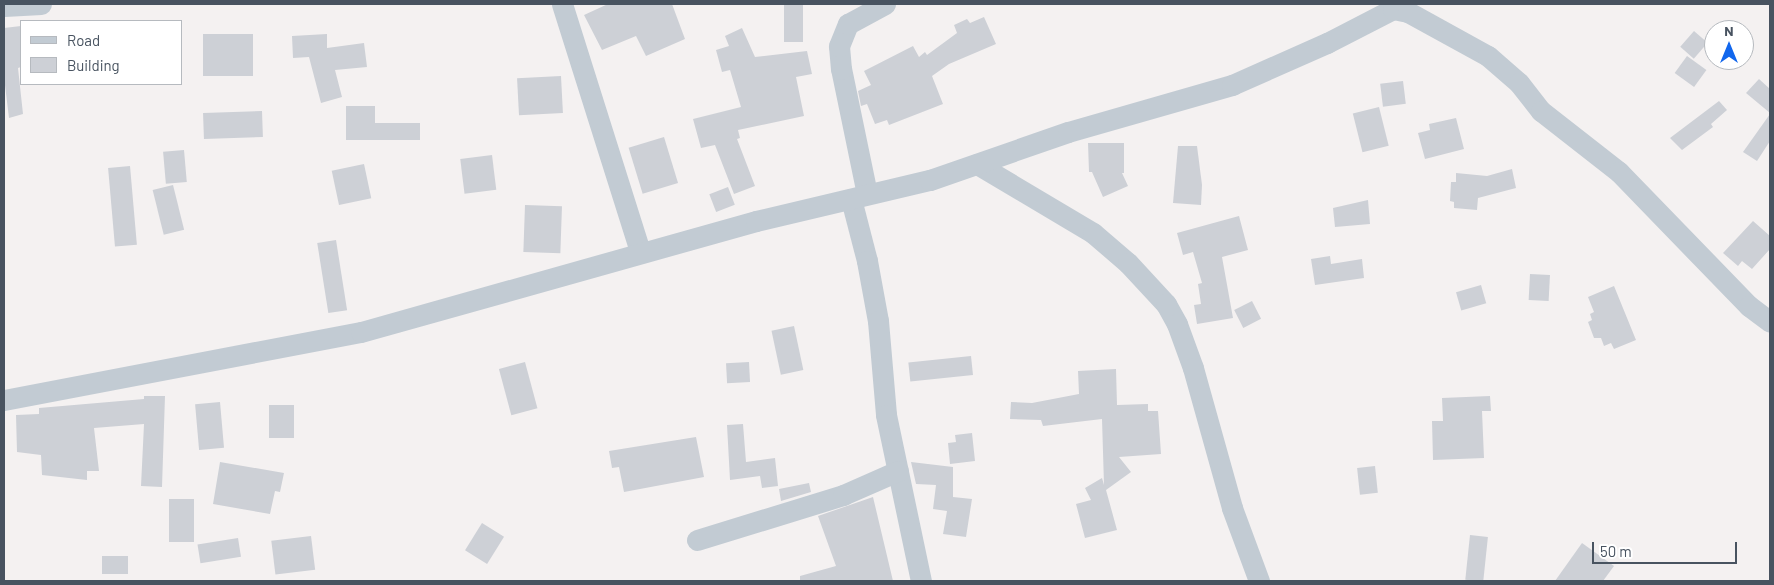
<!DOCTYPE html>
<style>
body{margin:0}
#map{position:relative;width:1774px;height:585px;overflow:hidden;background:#f4f1f1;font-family:Barlow,sans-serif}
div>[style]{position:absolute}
.building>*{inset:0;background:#cdd0d6;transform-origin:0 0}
.minor>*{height:21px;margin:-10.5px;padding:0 10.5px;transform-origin:10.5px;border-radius:10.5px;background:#c2cbd3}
span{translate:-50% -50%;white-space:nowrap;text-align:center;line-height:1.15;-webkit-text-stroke:5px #fff;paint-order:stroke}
.frame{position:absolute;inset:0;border:5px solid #485360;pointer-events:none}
.legend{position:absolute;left:20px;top:20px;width:162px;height:65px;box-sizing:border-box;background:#fff;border:1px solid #b6babf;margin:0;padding:6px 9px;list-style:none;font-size:15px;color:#485360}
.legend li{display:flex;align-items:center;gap:10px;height:25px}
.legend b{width:25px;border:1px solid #b6babf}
.north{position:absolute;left:1704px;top:20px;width:50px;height:50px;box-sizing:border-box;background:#fff;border:1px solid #b6babf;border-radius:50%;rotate:0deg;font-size:14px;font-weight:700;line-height:20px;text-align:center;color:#485360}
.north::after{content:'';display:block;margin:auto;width:18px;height:22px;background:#1267ed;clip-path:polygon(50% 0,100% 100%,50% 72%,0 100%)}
.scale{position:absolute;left:1592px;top:542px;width:145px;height:22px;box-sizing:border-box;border:2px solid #485360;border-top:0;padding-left:6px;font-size:15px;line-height:18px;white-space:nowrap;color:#485360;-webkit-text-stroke:4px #fff;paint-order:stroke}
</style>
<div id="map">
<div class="building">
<i style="clip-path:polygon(608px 4px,672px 4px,685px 39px,646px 56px,636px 36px,602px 50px,584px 15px)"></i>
<i style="left:784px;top:4px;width:19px;height:38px"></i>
<i style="clip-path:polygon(984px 17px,996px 44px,949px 64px,932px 76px,943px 104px,889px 125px,887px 120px,875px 124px,867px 104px,861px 106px,858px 91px,871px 85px,864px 71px,913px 46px,919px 57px,925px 52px,927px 55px,957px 33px,954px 25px,967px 19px,970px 23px)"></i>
<i style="clip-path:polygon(21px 26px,21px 67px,18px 68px,23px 114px,9px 118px,4px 77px,4px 28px)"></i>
<i style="clip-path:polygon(742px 28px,755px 57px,807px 51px,812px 74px,796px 77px,804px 116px,738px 130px,740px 138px,737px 139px,755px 186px,734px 194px,715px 145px,701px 148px,693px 119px,741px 107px,730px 70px,722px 72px,716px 50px,729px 46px,725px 36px)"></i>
<i style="left:1694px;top:31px;width:18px;height:21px;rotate:41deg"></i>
<i style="left:253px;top:34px;width:42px;height:50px;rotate:90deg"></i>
<i style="clip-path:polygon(327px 34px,327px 48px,364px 43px,367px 67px,335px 70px,342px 97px,321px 103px,309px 57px,293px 58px,292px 36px)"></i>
<i style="left:1687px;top:56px;width:24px;height:21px;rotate:36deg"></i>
<i style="left:561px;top:76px;width:37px;height:44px;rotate:87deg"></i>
<i style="clip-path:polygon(1759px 79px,1770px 89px,1770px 113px,1746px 93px)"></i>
<i style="left:1403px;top:81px;width:23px;height:23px;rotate:83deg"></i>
<i style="clip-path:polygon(1719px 101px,1727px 110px,1711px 124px,1713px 127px,1682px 150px,1670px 138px)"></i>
<i style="clip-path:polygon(346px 106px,375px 106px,375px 123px,420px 123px,420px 140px,346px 140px)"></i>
<i style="left:1379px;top:107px;width:40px;height:27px;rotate:76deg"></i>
<i style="left:262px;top:111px;width:26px;height:59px;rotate:88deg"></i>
<i style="clip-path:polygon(1770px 114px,1770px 141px,1757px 161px,1743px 152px)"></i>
<i style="clip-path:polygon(1456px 118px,1464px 149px,1425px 159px,1418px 133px,1430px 130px,1429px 124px)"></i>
<i style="left:664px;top:137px;width:48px;height:37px;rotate:73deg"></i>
<i style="clip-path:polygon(1088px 143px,1124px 143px,1124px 173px,1122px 173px,1128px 186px,1103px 197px,1092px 172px,1089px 172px)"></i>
<i style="clip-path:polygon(1178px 146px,1197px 146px,1202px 185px,1201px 205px,1173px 203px)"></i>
<i style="left:184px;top:150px;width:32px;height:21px;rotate:85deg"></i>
<i style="left:492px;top:155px;width:35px;height:32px;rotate:83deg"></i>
<i style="left:364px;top:164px;width:35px;height:33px;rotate:78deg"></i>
<i style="left:130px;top:166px;width:79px;height:22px;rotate:85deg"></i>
<i style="clip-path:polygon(1512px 169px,1516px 188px,1478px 198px,1477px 210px,1454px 208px,1454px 202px,1450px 201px,1451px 182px,1456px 182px,1456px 173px,1487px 176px)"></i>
<i style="left:173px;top:185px;width:46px;height:21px;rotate:76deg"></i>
<i style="left:728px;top:187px;width:19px;height:20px;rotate:69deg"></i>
<i style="clip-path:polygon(1368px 200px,1370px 224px,1335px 227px,1333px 208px)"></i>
<i style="left:525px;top:205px;width:37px;height:47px;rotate:2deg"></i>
<i style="clip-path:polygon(1239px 216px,1248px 250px,1222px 257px,1233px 318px,1197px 324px,1194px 305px,1201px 304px,1198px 284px,1202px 283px,1193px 252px,1183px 255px,1177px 233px)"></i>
<i style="clip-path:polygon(1753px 221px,1770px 236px,1770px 249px,1752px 269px,1742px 261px,1738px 266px,1723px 253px)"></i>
<i style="left:336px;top:240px;width:71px;height:19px;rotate:81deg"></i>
<i style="clip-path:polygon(1330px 256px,1331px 264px,1362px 259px,1364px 278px,1315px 285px,1311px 259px)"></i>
<i style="left:1530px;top:274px;width:20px;height:26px;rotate:3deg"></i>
<i style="left:1481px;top:285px;width:19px;height:26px;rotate:74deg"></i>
<i style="clip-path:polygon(1614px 286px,1636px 340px,1614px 349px,1611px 343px,1604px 346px,1601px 338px,1594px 338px,1588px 322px,1592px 320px,1590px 314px,1594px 312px,1588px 297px)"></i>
<i style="left:1252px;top:301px;width:20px;height:20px;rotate:63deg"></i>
<i style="left:794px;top:326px;width:45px;height:23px;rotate:78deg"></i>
<i style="left:971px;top:356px;width:19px;height:63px;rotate:84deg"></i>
<i style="left:525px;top:362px;width:48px;height:27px;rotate:75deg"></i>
<i style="left:749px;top:362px;width:20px;height:23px;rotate:87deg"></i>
<i style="clip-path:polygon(1116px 369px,1117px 405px,1148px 404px,1148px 411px,1158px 411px,1161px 454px,1119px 457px,1131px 472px,1106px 490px,1117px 530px,1085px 538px,1076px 504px,1091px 500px,1085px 488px,1102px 478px,1104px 485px,1102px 419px,1043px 426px,1041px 420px,1010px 419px,1011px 402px,1032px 403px,1079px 394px,1078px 371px)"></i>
<i style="clip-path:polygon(144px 396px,165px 396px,162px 487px,141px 486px,144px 424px,94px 428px,99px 471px,87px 471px,87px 480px,42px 475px,41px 455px,17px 452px,16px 415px,39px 414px,39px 408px,144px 399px)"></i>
<i style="clip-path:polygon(1490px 396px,1491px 411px,1482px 411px,1484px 458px,1433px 460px,1432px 421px,1443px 421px,1442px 398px)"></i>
<i style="left:220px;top:402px;width:46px;height:25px;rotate:85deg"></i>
<i style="left:269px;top:405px;width:25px;height:33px"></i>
<i style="clip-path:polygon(743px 424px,746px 462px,775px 458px,778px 486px,762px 488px,760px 476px,730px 480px,727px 425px)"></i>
<i style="clip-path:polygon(972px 433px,975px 461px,950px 464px,948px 443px,956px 442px,955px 435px)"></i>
<i style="clip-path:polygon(696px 437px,704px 477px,624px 492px,619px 467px,612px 468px,609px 451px)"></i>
<i style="clip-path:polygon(220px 462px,284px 473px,280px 492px,275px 491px,270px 514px,213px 504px)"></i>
<i style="clip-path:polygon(911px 462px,953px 467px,953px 497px,972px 499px,966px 537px,943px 534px,947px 511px,933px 509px,936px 485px,916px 484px)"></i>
<i style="left:1375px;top:466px;width:27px;height:18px;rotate:84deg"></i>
<i style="clip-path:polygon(809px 483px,811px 492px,781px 501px,779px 489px)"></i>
<i style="clip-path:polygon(873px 497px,893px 581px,800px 581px,800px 576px,836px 566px,818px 516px)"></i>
<i style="left:194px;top:499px;width:43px;height:25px;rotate:90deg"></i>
<i style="left:482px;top:523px;width:26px;height:32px;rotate:32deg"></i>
<i style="left:1470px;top:535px;width:18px;height:45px;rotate:6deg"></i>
<i style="left:311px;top:536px;width:34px;height:40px;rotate:83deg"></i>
<i style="left:238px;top:538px;width:19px;height:41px;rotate:81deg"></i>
<i style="clip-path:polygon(1582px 543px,1614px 566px,1603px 581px,1555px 581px)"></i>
<i style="left:128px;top:556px;width:18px;height:26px;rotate:90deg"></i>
</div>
<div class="minor">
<i style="left:562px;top:4px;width:260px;rotate:72.5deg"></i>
<i style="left:4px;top:6px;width:37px;rotate:-3deg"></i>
<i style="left:977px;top:164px;width:135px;rotate:30.7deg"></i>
<i style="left:1093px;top:233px;width:46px;rotate:40.6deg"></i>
<i style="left:1128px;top:263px;width:56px;rotate:47.2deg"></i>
<i style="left:1166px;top:304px;width:23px;rotate:61deg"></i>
<i style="left:1177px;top:324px;width:47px;rotate:70deg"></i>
<i style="left:1193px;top:368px;width:145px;rotate:74.4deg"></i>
<i style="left:1232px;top:508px;width:78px;rotate:69.7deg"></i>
<i style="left:867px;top:194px;width:128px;rotate:-101.7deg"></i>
<i style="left:841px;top:69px;width:23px;rotate:-95deg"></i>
<i style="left:839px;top:46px;width:24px;rotate:-68deg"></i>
<i style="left:848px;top:24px;width:42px;rotate:-28.4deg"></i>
<i style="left:851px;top:199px;width:64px;rotate:75.5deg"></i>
<i style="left:867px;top:261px;width:61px;rotate:79.6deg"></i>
<i style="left:878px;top:321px;width:94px;rotate:85.1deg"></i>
<i style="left:886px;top:415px;width:170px;rotate:78.1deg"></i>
<i style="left:4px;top:400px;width:363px;rotate:-10.8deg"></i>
<i style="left:361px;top:332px;width:410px;rotate:-15.7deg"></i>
<i style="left:756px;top:221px;width:179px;rotate:-13.3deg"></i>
<i style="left:930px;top:180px;width:146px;rotate:-19.2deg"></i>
<i style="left:1068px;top:132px;width:171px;rotate:-16deg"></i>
<i style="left:1232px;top:85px;width:104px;rotate:-23.9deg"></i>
<i style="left:1327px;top:43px;width:74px;rotate:-27.3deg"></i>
<i style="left:1393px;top:9px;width:15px;rotate:11deg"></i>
<i style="left:1408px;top:12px;width:91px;rotate:28.8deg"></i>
<i style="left:1488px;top:56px;width:41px;rotate:41.1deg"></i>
<i style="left:1519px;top:83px;width:36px;rotate:52deg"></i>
<i style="left:1541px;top:111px;width:99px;rotate:38deg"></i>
<i style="left:1619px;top:172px;width:187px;rotate:45.9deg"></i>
<i style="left:1749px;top:306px;width:26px;rotate:37deg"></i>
<i style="left:697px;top:540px;width:153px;rotate:-17.1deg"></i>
<i style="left:843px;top:495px;width:60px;rotate:-23.6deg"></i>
</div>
<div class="frame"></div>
<ul class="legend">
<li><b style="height:6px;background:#c2cbd3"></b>Road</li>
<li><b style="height:14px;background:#cdd0d6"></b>Building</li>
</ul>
<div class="north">N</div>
<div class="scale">50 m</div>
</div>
